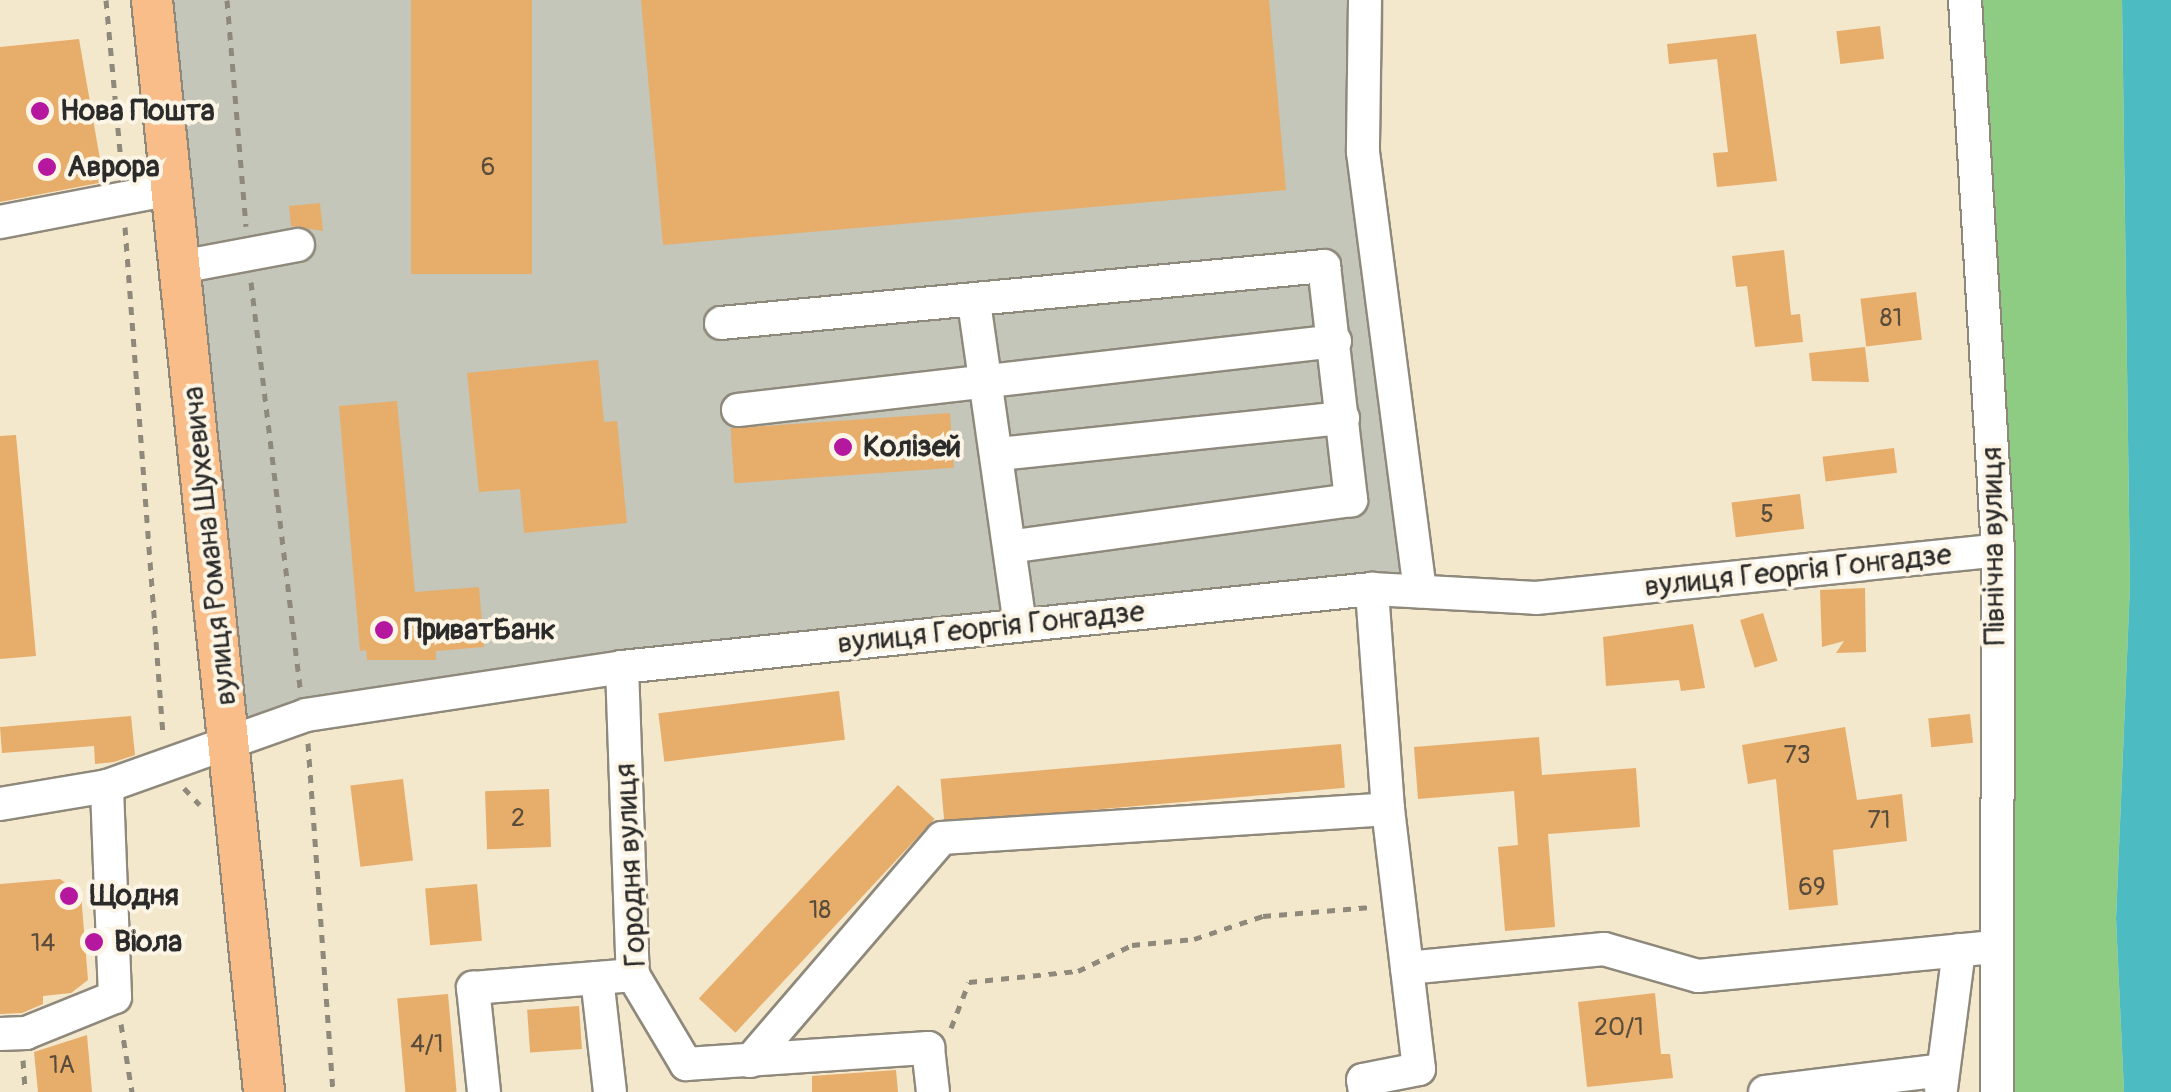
<!DOCTYPE html>
<meta charset="utf-8">
<style>
body{margin:0}
#map{position:relative;width:2171px;height:1092px;overflow:hidden;background:#f3e7cc;font-family:Pangolin,sans-serif}
div>[style]{position:absolute}
.industrial>*{inset:0;background:#c4c6b9}
.green>*{inset:0;background:#8dcc82}
.water>*{inset:0;background:#4dbbc2}
.building>*{inset:0;background:#e7ad6b;transform-origin:0 0}
.path>*{height:5px;margin-top:-2.5px;transform-origin:0;background:repeating-linear-gradient(90deg,#8f897c 0 8px,transparent 0 16px)}
.roads{filter:drop-shadow(2px 0 #8f897c) drop-shadow(-2px 0 #8f897c) drop-shadow(0 2px #8f897c) drop-shadow(0 -2px #8f897c)}
.minor>*{height:32px;margin:-16px;padding:0 16px;transform-origin:16px;border-radius:16px;background:#fff}
.major>*{height:40px;margin:-20px;padding:0 20px;transform-origin:20px;border-radius:20px;background:#f8bd88}
.dots>*{width:28px;height:28px;translate:-50% -50%;box-sizing:border-box;border:5px solid #fcf5e5;border-radius:50%}
span{translate:-50% -50%;white-space:nowrap;text-align:center;line-height:1.15;-webkit-text-stroke:8px #fcf5e5;paint-order:stroke}
.number-label{font-size:25px;color:#5a4c3b}
.number-label span{-webkit-text-stroke-width:0}
.poi-label{font-size:30px;color:#2b2b2b;font-weight:700}
.left{translate:0 -50%;text-align:left}
.street-label{font-size:30px;color:#2b2b2b}
</style>
<div id="map">
<div class="industrial">
<i style="clip-path:polygon(166px 0,1384px 0,1381px 151px,1436px 580px,621px 654px,456px 675px,303px 703px,242px 721px)"></i>
</div>
<div class="green">
<i style="clip-path:polygon(1979px 0,2122px 0,2130px 585px,2116px 919px,2124px 1092px,2011px 1092px)"></i>
</div>
<div class="water">
<i style="clip-path:polygon(2122px 0,2171px 0,2171px 1092px,2124px 1092px,2116px 919px,2130px 585px)"></i>
</div>
<div class="building">
<i style="left:411px;top:0;width:121px;height:274px"></i>
<i style="clip-path:polygon(641px 0,1269px 0,1286px 190px,663px 245px)"></i>
<i style="left:1880px;top:26px;width:33px;height:44px;rotate:83deg"></i>
<i style="clip-path:polygon(1756px 34px,1777px 181px,1717px 187px,1713px 153px,1728px 152px,1717px 59px,1669px 64px,1667px 44px)"></i>
<i style="clip-path:polygon(79px 39px,104px 182px,0 202px,0 47px)"></i>
<i style="clip-path:polygon(320px 203px,323px 231px,291px 226px,289px 206px)"></i>
<i style="clip-path:polygon(1784px 250px,1791px 315px,1800px 314px,1803px 342px,1755px 347px,1747px 286px,1736px 287px,1732px 256px)"></i>
<i style="left:1916px;top:292px;width:48px;height:56px;rotate:83deg"></i>
<i style="clip-path:polygon(1865px 347px,1869px 382px,1812px 381px,1809px 353px)"></i>
<i style="clip-path:polygon(598px 360px,604px 422px,617px 421px,627px 523px,524px 533px,520px 489px,479px 492px,467px 373px)"></i>
<i style="clip-path:polygon(397px 401px,415px 592px,479px 587px,484px 647px,436px 651px,436px 660px,367px 660px,366px 650px,360px 651px,339px 406px)"></i>
<i style="left:950px;top:413px;width:55px;height:220px;rotate:86deg"></i>
<i style="clip-path:polygon(16px 435px,36px 656px,0 659px,0 436px)"></i>
<i style="left:1894px;top:448px;width:25px;height:72px;rotate:83deg"></i>
<i style="left:1800px;top:494px;width:35px;height:69px;rotate:83deg"></i>
<i style="clip-path:polygon(1865px 588px,1866px 652px,1836px 653px,1844px 641px,1822px 647px,1820px 590px)"></i>
<i style="left:1763px;top:613px;width:50px;height:24px;rotate:73deg"></i>
<i style="clip-path:polygon(1693px 624px,1705px 688px,1681px 691px,1679px 680px,1606px 686px,1603px 637px)"></i>
<i style="left:839px;top:691px;width:49px;height:182px;rotate:83deg"></i>
<i style="left:1970px;top:714px;width:29px;height:42px;rotate:84deg"></i>
<i style="clip-path:polygon(131px 716px,135px 755px,114px 762px,95px 764px,94px 746px,2px 753px,0 727px)"></i>
<i style="clip-path:polygon(1845px 727px,1857px 800px,1902px 794px,1907px 841px,1833px 850px,1838px 905px,1789px 910px,1776px 779px,1748px 784px,1742px 745px)"></i>
<i style="clip-path:polygon(1539px 737px,1542px 775px,1636px 768px,1640px 827px,1548px 834px,1555px 927px,1505px 931px,1498px 847px,1518px 845px,1514px 791px,1418px 799px,1414px 747px)"></i>
<i style="left:1341px;top:744px;width:44px;height:402px;rotate:85deg"></i>
<i style="left:403px;top:779px;width:82px;height:53px;rotate:83deg"></i>
<i style="left:898px;top:785px;width:50px;height:292px;rotate:43deg"></i>
<i style="left:549px;top:789px;width:58px;height:64px;rotate:88deg"></i>
<i style="clip-path:polygon(60px 879px,81px 894px,88px 980px,71px 993px,43px 996px,43px 1004px,22px 1013px,0 1014px,0 884px)"></i>
<i style="left:477px;top:884px;width:57px;height:52px;rotate:85deg"></i>
<i style="clip-path:polygon(1655px 993px,1661px 1054px,1670px 1054px,1673px 1078px,1587px 1087px,1578px 1002px)"></i>
<i style="left:448px;top:994px;width:98px;height:51px;rotate:85deg"></i>
<i style="left:579px;top:1006px;width:43px;height:52px;rotate:86deg"></i>
<i style="clip-path:polygon(87px 1035px,92px 1092px,38px 1092px,34px 1052px)"></i>
<i style="clip-path:polygon(896px 1070px,898px 1092px,812px 1092px,812px 1076px)"></i>
</div>
<div class="path">
<i style="left:106px;top:0;width:172px;rotate:84.7deg"></i>
<i style="left:227px;top:0;width:227px;rotate:85.2deg"></i>
<i style="left:125px;top:227px;width:509px;rotate:85.72deg"></i>
<i style="left:251px;top:282px;width:409px;rotate:83.1deg"></i>
<i style="left:308px;top:743px;width:350px;rotate:85.9deg"></i>
<i style="left:184px;top:788px;width:23px;rotate:47deg"></i>
<i style="left:121px;top:1024px;width:69px;rotate:80.8deg"></i>
<i style="left:951px;top:1028px;width:49px;rotate:-68.6deg"></i>
<i style="left:969px;top:982px;width:110px;rotate:-5.8deg"></i>
<i style="left:1078px;top:971px;width:60px;rotate:-25.7deg"></i>
<i style="left:1132px;top:945px;width:62px;rotate:-5.5deg"></i>
<i style="left:1194px;top:939px;width:73px;rotate:-18.4deg"></i>
<i style="left:1263px;top:916px;width:108px;rotate:-4.8deg"></i>
<i style="left:23px;top:1060px;width:32px;rotate:86deg"></i>
</div>
<div class="roads">
<div class="minor">
<i style="left:1365px;top:0;width:152px;rotate:90.8deg"></i>
<i style="left:1363px;top:152px;width:443px;rotate:82.6deg"></i>
<i style="left:1965px;top:0;width:551px;rotate:86.57deg"></i>
<i style="left:1998px;top:550px;width:542px;rotate:90.11deg"></i>
<i style="left:0;top:222px;width:175px;rotate:-10.9deg"></i>
<i style="left:180px;top:267px;width:120px;rotate:-10.6deg"></i>
<i style="left:974px;top:302px;width:326px;rotate:81.9deg"></i>
<i style="left:721px;top:323px;width:606px;rotate:-5.4deg"></i>
<i style="left:1324px;top:266px;width:236px;rotate:83.4deg"></i>
<i style="left:1351px;top:500px;width:344px;rotate:172.2deg"></i>
<i style="left:738px;top:410px;width:601px;rotate:-6.59deg"></i>
<i style="left:999px;top:454px;width:346px;rotate:-6deg"></i>
<i style="left:622px;top:667px;width:308px;rotate:88deg"></i>
<i style="left:633px;top:975px;width:104px;rotate:59.2deg"></i>
<i style="left:686px;top:1064px;width:243px;rotate:-3.8deg"></i>
<i style="left:928px;top:1048px;width:44px;rotate:83.5deg"></i>
<i style="left:0;top:804px;width:109px;rotate:-9.5deg"></i>
<i style="left:107px;top:786px;width:211px;rotate:-19.6deg"></i>
<i style="left:306px;top:715px;width:320px;rotate:-8.6deg"></i>
<i style="left:622px;top:667px;width:754px;rotate:-5.94deg"></i>
<i style="left:1372px;top:589px;width:164px;rotate:3.1deg"></i>
<i style="left:1536px;top:598px;width:464px;rotate:-5.9deg"></i>
<i style="left:1407px;top:968px;width:198px;rotate:-5.5deg"></i>
<i style="left:1604px;top:949px;width:98px;rotate:16deg"></i>
<i style="left:1698px;top:976px;width:297px;rotate:-5.6deg"></i>
<i style="left:597px;top:978px;width:115px;rotate:83.5deg"></i>
<i style="left:0;top:1034px;width:26px;rotate:-2deg"></i>
<i style="left:26px;top:1033px;width:96px;rotate:-22deg"></i>
<i style="left:115px;top:997px;width:211px;rotate:-92.2deg"></i>
<i style="left:750px;top:1061px;width:294px;rotate:-49.3deg"></i>
<i style="left:942px;top:838px;width:447px;rotate:-3.7deg"></i>
<i style="left:1941px;top:1089px;width:140px;rotate:-82.6deg"></i>
<i style="left:484px;top:1092px;width:105px;rotate:-96deg"></i>
<i style="left:473px;top:988px;width:161px;rotate:-4.6deg"></i>
<i style="left:1365px;top:1092px;width:12px;rotate:-99deg"></i>
<i style="left:1363px;top:1080px;width:57px;rotate:-11.1deg"></i>
<i style="left:1419px;top:1069px;width:262px;rotate:-96.8deg"></i>
<i style="left:1388px;top:809px;width:221px;rotate:-94.2deg"></i>
<i style="left:1765px;top:1092px;width:179px;rotate:-7deg"></i>
</div>
<div class="major">
<i style="left:152px;top:0;width:1098px;rotate:84.14deg"></i>
</div>
</div>
<div class="dots">
<i style="left:40px;top:111px;background:#b5179e"></i>
<i style="left:47px;top:167px;background:#b5179e"></i>
<i style="left:843px;top:447px;background:#b5179e"></i>
<i style="left:384px;top:630px;background:#b5179e"></i>
<i style="left:69px;top:896px;background:#b5179e"></i>
<i style="left:94px;top:942px;background:#b5179e"></i>
</div>
<div class="number-label">
<span style="left:488px;top:168px">6</span>
<span style="left:1891px;top:319px">81</span>
<span style="left:1767px;top:515px">5</span>
<span style="left:1797px;top:756px">73</span>
<span style="left:518px;top:819px">2</span>
<span style="left:1879px;top:821px">71</span>
<span style="left:1812px;top:888px">69</span>
<span style="left:820px;top:911px">18</span>
<span style="left:43px;top:944px">14</span>
<span style="left:1619px;top:1028px">20/1</span>
<span style="left:427px;top:1045px">4/1</span>
<span style="left:62px;top:1066px">1А</span>
</div>
<div class="poi-label">
<span class="left" style="left:60px;top:111px">Нова Пошта</span>
<span class="left" style="left:67px;top:167px">Аврора</span>
<span class="left" style="left:863px;top:447px">Колізей</span>
<span class="left" style="left:404px;top:630px">ПриватБанк</span>
<span class="left" style="left:89px;top:896px">Щодня</span>
<span class="left" style="left:114px;top:942px">Віола</span>
</div>
<div class="street-label">
<span style="left:210px;top:546px;rotate:-96deg">вулиця Романа Шухевича</span>
<span style="left:1994px;top:546px;rotate:-91deg">Північна вулиця</span>
<span style="left:1798px;top:571px;rotate:-6deg">вулиця Георгія Гонгадзе</span>
<span style="left:991px;top:628px;rotate:-6deg">вулиця Георгія Гонгадзе</span>
<span style="left:631px;top:865px;rotate:-93deg">Городня вулиця</span>
</div>
</div>
